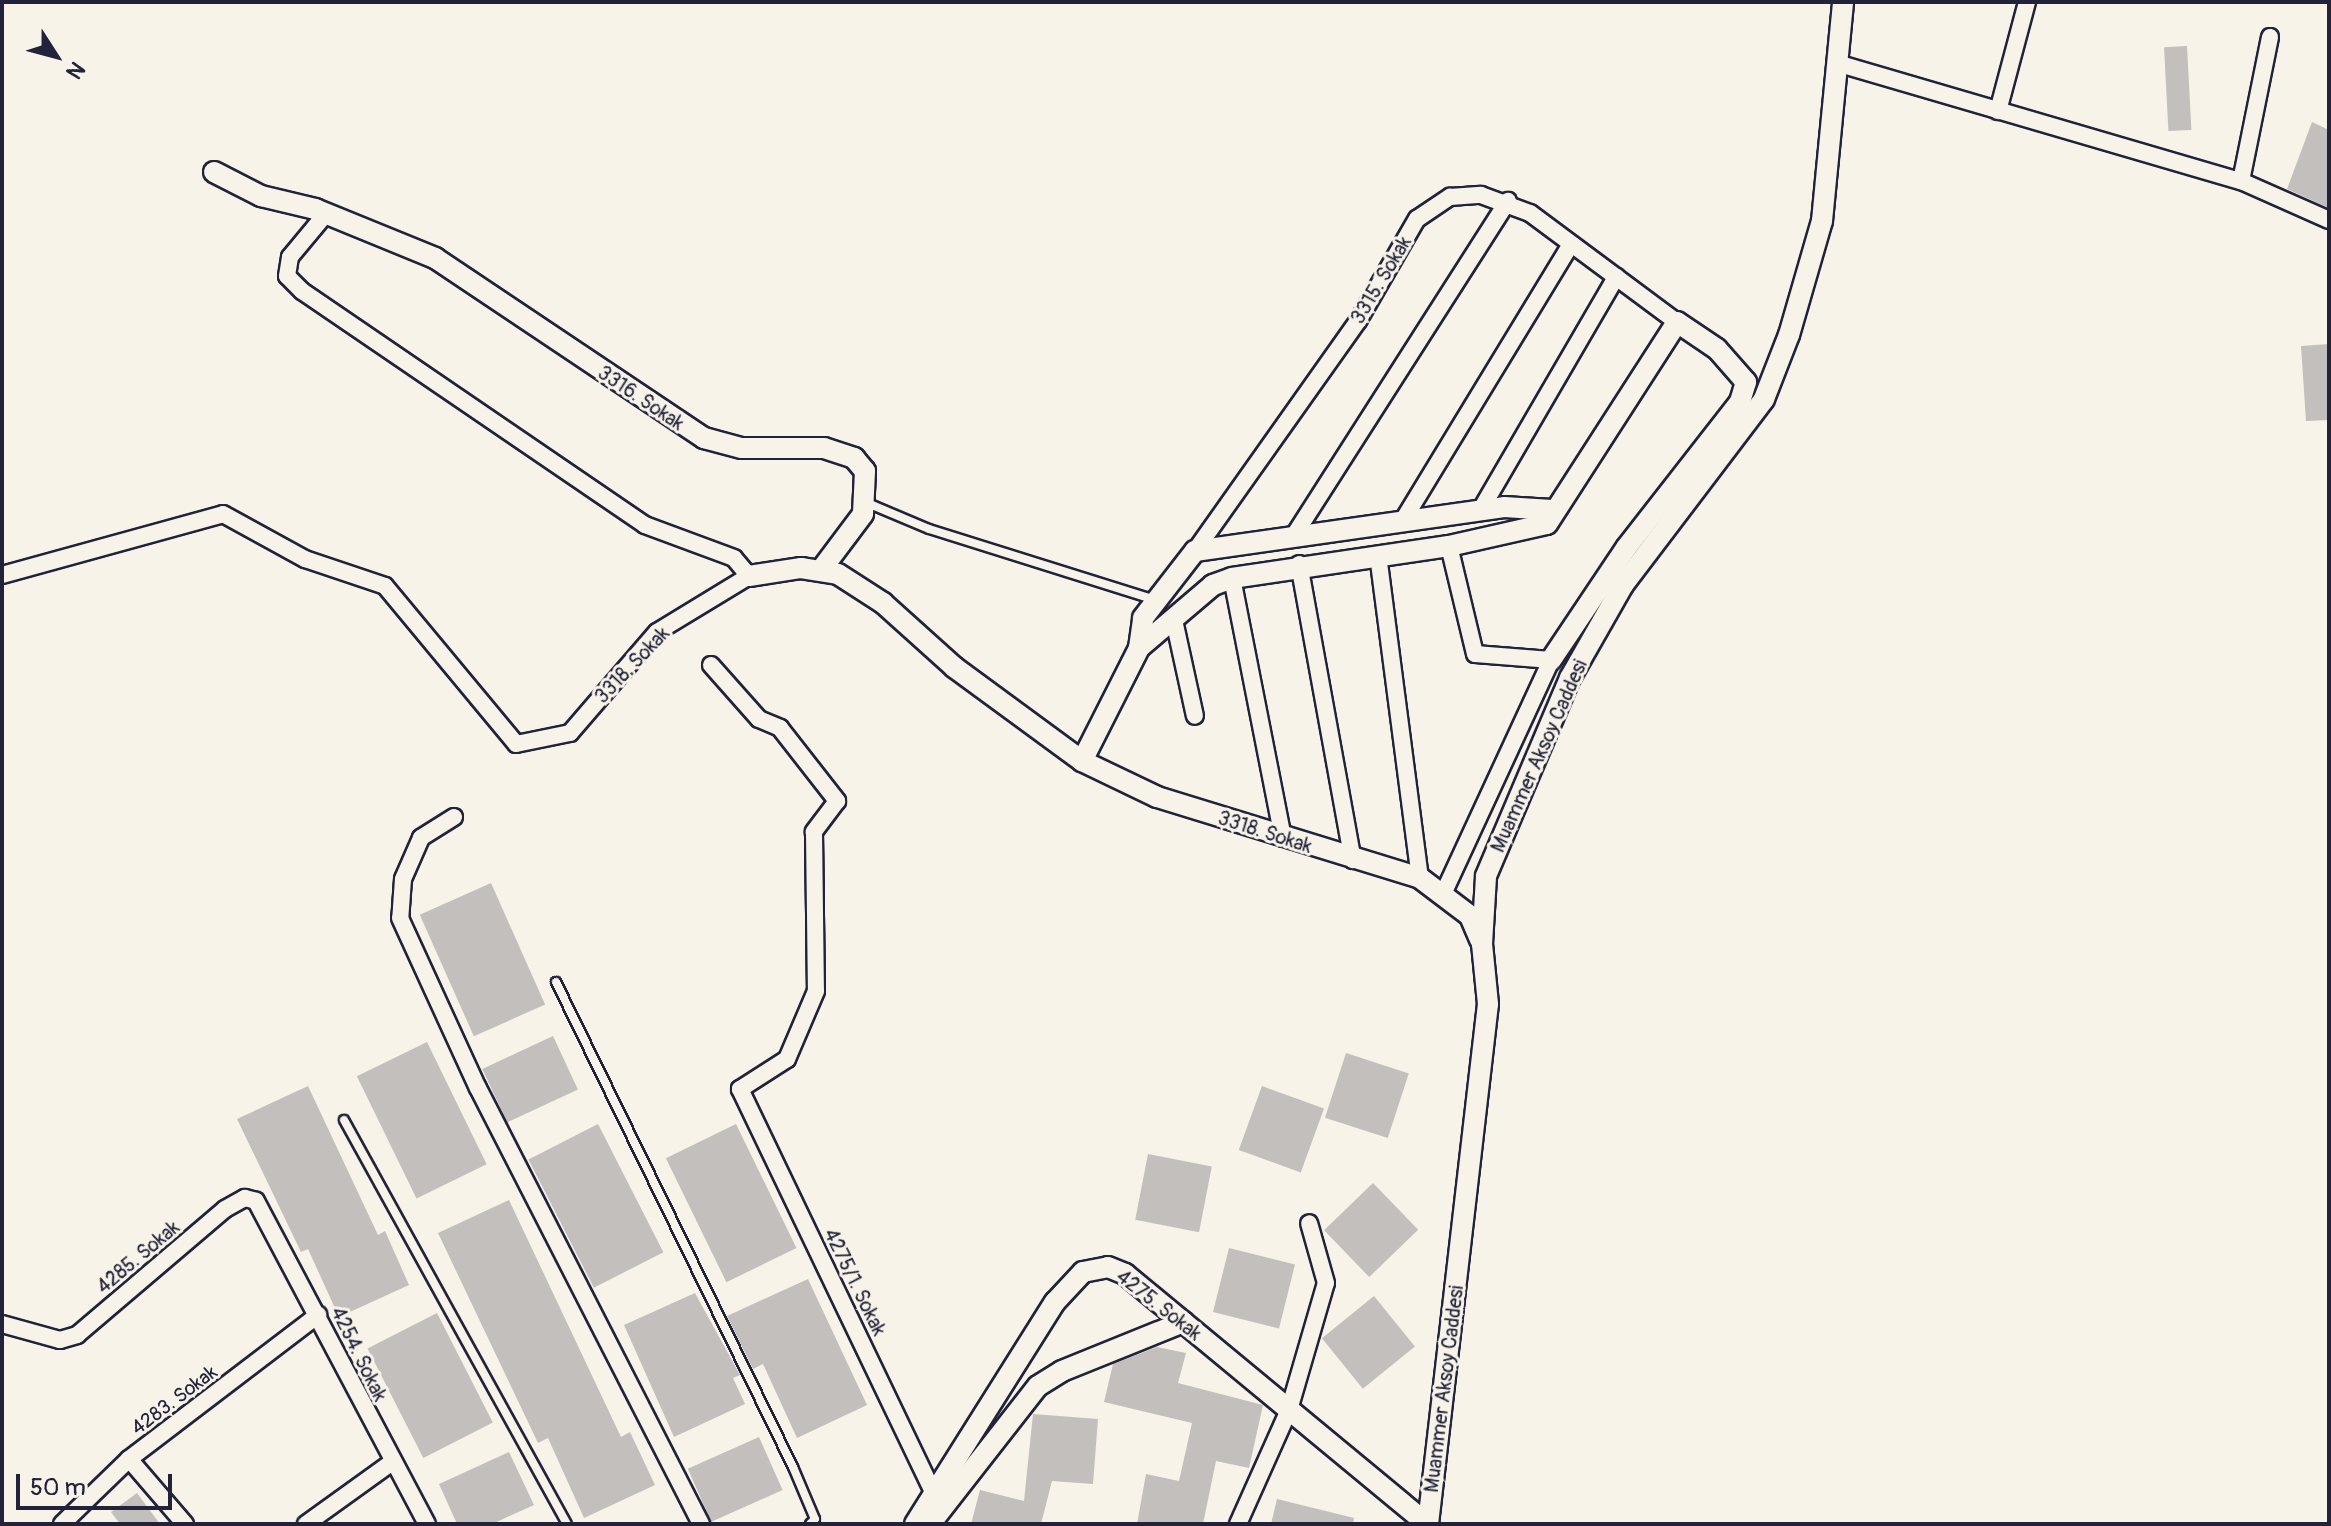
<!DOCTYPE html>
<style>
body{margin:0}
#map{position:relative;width:2331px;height:1526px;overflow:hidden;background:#f7f3e8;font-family:Pangolin,sans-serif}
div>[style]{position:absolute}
.building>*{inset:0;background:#c2bfbd;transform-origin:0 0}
.roads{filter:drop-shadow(2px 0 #22223b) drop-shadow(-2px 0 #22223b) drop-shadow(0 2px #22223b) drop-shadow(0 -2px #22223b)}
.service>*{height:8px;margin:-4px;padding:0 4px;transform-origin:4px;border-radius:4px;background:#f7f3e8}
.minor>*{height:16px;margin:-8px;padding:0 8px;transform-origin:8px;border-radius:8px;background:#f7f3e8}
.tertiary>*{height:20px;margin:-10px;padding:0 10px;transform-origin:10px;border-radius:10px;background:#f7f3e8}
span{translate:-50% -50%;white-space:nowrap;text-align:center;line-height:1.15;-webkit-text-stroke:6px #f7f3e8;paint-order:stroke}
.street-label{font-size:20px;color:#22223b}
.frame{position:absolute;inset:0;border:4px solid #22223b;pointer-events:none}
.north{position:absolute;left:16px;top:16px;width:80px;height:80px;-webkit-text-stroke:6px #f7f3e8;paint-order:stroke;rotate:126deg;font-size:22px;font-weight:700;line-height:32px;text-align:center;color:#22223b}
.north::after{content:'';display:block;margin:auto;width:28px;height:36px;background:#22223b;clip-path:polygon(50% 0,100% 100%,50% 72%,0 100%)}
.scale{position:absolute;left:16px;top:1474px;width:156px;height:36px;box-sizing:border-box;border:4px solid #22223b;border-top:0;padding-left:10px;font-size:24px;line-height:28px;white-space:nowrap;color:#22223b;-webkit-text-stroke:6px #f7f3e8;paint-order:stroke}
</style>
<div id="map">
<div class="building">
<i style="left:2187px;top:46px;width:84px;height:23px;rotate:87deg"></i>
<i style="clip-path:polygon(2312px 122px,2329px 130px,2329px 208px,2287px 189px)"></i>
<i style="clip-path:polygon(2329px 344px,2329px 420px,2306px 421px,2301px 346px)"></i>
<i style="left:491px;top:883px;width:133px;height:78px;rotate:66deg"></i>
<i style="left:553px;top:1036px;width:59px;height:78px;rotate:65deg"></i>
<i style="left:427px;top:1042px;width:136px;height:78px;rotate:64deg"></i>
<i style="left:1346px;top:1053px;width:66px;height:68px;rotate:18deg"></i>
<i style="clip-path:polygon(308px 1086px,378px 1235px,385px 1231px,409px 1285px,339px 1317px,308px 1249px,301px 1252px,237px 1119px)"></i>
<i style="left:1262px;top:1086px;width:66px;height:68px;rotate:20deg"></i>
<i style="left:598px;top:1124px;width:144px;height:78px;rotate:63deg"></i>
<i style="left:736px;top:1124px;width:138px;height:78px;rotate:64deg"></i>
<i style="left:1148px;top:1154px;width:65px;height:67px;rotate:11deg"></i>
<i style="left:1373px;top:1183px;width:65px;height:68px;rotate:46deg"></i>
<i style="clip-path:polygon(509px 1200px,621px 1437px,630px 1432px,655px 1485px,584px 1518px,548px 1438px,538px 1443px,438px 1233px)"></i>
<i style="left:1229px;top:1248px;width:68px;height:66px;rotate:14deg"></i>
<i style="clip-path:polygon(808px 1279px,867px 1405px,797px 1438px,763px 1364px,753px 1369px,727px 1316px)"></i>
<i style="clip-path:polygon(695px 1293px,740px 1375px,733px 1378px,745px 1404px,674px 1437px,624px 1325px)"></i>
<i style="left:1374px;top:1296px;width:65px;height:67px;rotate:51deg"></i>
<i style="left:437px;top:1313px;width:123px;height:78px;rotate:63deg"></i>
<i style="clip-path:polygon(1157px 1347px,1186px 1353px,1178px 1383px,1263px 1405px,1249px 1468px,1216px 1461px,1203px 1524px,1137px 1524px,1146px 1474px,1179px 1481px,1192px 1423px,1104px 1402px,1113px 1364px)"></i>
<i style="clip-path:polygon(1033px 1414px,1098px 1419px,1093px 1484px,1052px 1481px,1041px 1524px,971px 1524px,980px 1490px,1024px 1501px)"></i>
<i style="left:759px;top:1437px;width:58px;height:78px;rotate:66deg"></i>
<i style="clip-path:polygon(509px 1452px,534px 1505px,492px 1524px,457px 1524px,439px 1484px)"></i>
<i style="clip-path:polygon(137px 1493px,160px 1524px,120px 1524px,111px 1512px)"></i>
<i style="clip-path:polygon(1277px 1499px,1354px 1518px,1353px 1524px,1271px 1524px)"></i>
</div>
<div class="roads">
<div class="service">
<i style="left:865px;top:502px;width:69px;rotate:22.9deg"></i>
<i style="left:929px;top:529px;width:237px;rotate:17.4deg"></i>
<i style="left:556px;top:982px;width:540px;rotate:63.96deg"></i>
<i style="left:793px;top:1467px;width:56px;rotate:67.1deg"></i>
<i style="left:815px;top:1519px;width:7px;rotate:135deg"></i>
<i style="left:344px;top:1120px;width:461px;rotate:61.1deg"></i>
</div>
<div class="minor">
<i style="left:1840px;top:64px;width:418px;rotate:16.3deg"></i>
<i style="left:2241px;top:181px;width:96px;rotate:23.9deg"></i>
<i style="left:1998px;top:111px;width:113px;rotate:-75.1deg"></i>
<i style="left:2241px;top:181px;width:147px;rotate:-78.6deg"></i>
<i style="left:1480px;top:511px;width:271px;rotate:-59.8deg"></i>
<i style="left:1402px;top:522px;width:325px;rotate:-58.7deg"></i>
<i style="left:1293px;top:537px;width:399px;rotate:-57.4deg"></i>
<i style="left:1195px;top:551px;width:282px;rotate:-54.7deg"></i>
<i style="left:1358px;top:321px;width:118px;rotate:-60deg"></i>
<i style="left:1417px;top:219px;width:40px;rotate:-34deg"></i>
<i style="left:1450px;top:197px;width:31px;rotate:-4deg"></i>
<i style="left:1481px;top:195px;width:52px;rotate:20.2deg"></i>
<i style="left:1530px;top:213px;width:183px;rotate:36.6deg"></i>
<i style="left:1378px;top:555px;width:326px;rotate:82.6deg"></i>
<i style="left:1299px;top:564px;width:301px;rotate:79.7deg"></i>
<i style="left:2px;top:575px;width:229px;rotate:-15.4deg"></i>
<i style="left:223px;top:514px;width:94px;rotate:28.8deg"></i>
<i style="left:305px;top:559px;width:84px;rotate:18.6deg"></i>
<i style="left:385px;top:586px;width:205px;rotate:50.3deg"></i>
<i style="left:516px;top:744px;width:55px;rotate:-11.5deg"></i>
<i style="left:570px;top:733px;width:133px;rotate:-49.3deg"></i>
<i style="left:657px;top:632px;width:108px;rotate:-31.3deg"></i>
<i style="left:749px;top:576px;width:23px;rotate:-130deg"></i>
<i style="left:734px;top:558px;width:95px;rotate:-159.7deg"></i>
<i style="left:645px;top:525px;width:415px;rotate:-145.7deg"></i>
<i style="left:302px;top:291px;width:21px;rotate:-135deg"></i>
<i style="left:287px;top:276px;width:19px;rotate:-81deg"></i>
<i style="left:290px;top:257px;width:55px;rotate:-50.2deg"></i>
<i style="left:1232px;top:578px;width:265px;rotate:78.9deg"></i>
<i style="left:1174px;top:620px;width:98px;rotate:77.7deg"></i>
<i style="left:711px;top:665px;width:72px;rotate:48.4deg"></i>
<i style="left:759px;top:719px;width:23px;rotate:23deg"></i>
<i style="left:780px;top:728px;width:93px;rotate:52deg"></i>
<i style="left:837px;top:801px;width:39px;rotate:127deg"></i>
<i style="left:814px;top:832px;width:159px;rotate:89.3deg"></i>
<i style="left:816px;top:991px;width:74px;rotate:113.1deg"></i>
<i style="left:787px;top:1059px;width:56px;rotate:147.4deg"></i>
<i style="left:740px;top:1089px;width:447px;rotate:64.4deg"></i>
<i style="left:454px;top:817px;width:39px;rotate:148deg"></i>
<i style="left:421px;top:838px;width:45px;rotate:113.7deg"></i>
<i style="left:403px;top:879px;width:39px;rotate:94deg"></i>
<i style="left:400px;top:918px;width:187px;rotate:65.4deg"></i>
<i style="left:478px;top:1088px;width:490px;rotate:62.9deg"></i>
<i style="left:1444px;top:892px;width:255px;rotate:-65.2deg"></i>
<i style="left:1551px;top:660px;width:76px;rotate:-175.5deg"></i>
<i style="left:1475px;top:654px;width:111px;rotate:-103.5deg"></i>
<i style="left:2px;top:1324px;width:60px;rotate:15.4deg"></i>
<i style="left:60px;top:1340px;width:18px;rotate:-16deg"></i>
<i style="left:77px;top:1335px;width:194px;rotate:-40.4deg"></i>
<i style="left:225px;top:1209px;width:23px;rotate:-29deg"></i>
<i style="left:245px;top:1198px;width:11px;rotate:15deg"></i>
<i style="left:256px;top:1201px;width:365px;rotate:62.1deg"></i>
<i style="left:129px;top:1459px;width:86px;rotate:49.3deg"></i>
<i style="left:62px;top:1524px;width:93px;rotate:-44.1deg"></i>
<i style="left:129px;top:1459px;width:238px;rotate:-37.3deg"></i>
<i style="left:306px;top:1524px;width:105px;rotate:-35.7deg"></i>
<i style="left:1238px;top:1524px;width:125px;rotate:-65.9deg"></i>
<i style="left:1289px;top:1410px;width:132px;rotate:-73.8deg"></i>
<i style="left:1326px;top:1283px;width:62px;rotate:-105.8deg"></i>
</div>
<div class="tertiary">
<i style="left:214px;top:172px;width:53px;rotate:27.1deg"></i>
<i style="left:261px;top:196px;width:56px;rotate:13.5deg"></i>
<i style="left:315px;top:209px;width:130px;rotate:22.2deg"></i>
<i style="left:435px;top:258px;width:324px;rotate:33.8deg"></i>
<i style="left:704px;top:438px;width:39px;rotate:15deg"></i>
<i style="left:742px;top:448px;width:82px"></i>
<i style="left:824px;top:448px;width:32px;rotate:18deg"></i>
<i style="left:854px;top:458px;width:17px;rotate:50deg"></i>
<i style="left:865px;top:471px;width:43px;rotate:92.7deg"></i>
<i style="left:863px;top:514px;width:70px;rotate:126.9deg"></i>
<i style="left:749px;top:576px;width:53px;rotate:-8.7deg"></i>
<i style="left:801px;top:568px;width:37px;rotate:9deg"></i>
<i style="left:838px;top:574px;width:54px;rotate:32.8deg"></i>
<i style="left:883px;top:603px;width:96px;rotate:42deg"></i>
<i style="left:954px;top:667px;width:159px;rotate:36.3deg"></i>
<i style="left:1082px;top:761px;width:83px;rotate:25.6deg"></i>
<i style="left:1157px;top:797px;width:275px;rotate:17.1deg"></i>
<i style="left:1420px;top:878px;width:63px;rotate:37.2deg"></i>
<i style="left:1470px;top:916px;width:26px;rotate:67deg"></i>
<i style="left:1139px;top:648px;width:97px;rotate:-40.4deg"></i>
<i style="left:1213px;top:585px;width:20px;rotate:-20deg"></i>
<i style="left:1232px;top:578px;width:219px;rotate:-8.4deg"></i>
<i style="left:1449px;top:546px;width:100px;rotate:-12.7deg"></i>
<i style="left:1547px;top:524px;width:240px;rotate:-57.2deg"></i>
<i style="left:1677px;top:322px;width:48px;rotate:34deg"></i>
<i style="left:1717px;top:349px;width:44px;rotate:48.7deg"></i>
<i style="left:1746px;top:382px;width:21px;rotate:107deg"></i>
<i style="left:1740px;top:402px;width:185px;rotate:128deg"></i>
<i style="left:1626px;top:548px;width:135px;rotate:123.8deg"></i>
<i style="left:1082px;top:761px;width:127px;rotate:-63.2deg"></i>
<i style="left:1139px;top:648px;width:30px;rotate:-82deg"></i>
<i style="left:1143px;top:618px;width:85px;rotate:-52.2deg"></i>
<i style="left:1195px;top:551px;width:312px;rotate:-8.1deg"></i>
<i style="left:1504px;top:507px;width:48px;rotate:3.6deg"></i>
<i style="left:915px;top:1524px;width:262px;rotate:-57.8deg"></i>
<i style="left:1055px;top:1302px;width:41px;rotate:-47deg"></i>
<i style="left:1083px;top:1272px;width:25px;rotate:-11deg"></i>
<i style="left:1108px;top:1267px;width:18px;rotate:22deg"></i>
<i style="left:1125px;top:1274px;width:392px;rotate:39.6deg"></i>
<i style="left:930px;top:1524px;width:175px;rotate:-52deg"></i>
<i style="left:1038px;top:1386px;width:28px;rotate:-32deg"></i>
<i style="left:1062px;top:1371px;width:131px;rotate:-22deg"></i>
<i style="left:1428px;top:1524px;width:523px;rotate:-83.42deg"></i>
<i style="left:1488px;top:1004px;width:60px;rotate:-95.7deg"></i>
<i style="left:1482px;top:944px;width:68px;rotate:-86.6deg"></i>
<i style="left:1486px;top:876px;width:215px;rotate:-67deg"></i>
<i style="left:1570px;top:678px;width:107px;rotate:-60.3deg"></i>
<i style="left:1623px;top:585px;width:233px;rotate:-52.8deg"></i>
<i style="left:1764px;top:399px;width:69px;rotate:-68.7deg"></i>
<i style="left:1789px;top:335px;width:119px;rotate:-73.9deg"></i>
<i style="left:1822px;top:221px;width:220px;rotate:-84.5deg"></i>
</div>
</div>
<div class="street-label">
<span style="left:1381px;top:280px;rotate:-59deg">3315. Sokak</span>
<span style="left:641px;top:398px;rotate:34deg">3316. Sokak</span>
<span style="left:632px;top:665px;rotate:-46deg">3318. Sokak</span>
<span style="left:1539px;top:756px;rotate:-66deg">Muammer Aksoy Caddesi</span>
<span style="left:1265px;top:832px;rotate:18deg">3318. Sokak</span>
<span style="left:138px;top:1257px;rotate:-40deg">4285. Sokak</span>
<span style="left:855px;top:1282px;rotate:64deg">4275/1. Sokak</span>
<span style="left:1159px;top:1305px;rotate:38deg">4275. Sokak</span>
<span style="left:359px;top:1354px;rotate:64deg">4254. Sokak</span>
<span style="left:1444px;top:1389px;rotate:-83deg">Muammer Aksoy Caddesi</span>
<span style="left:174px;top:1400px;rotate:-37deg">4283. Sokak</span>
</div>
<div class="frame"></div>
<div class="north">N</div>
<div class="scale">50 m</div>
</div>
